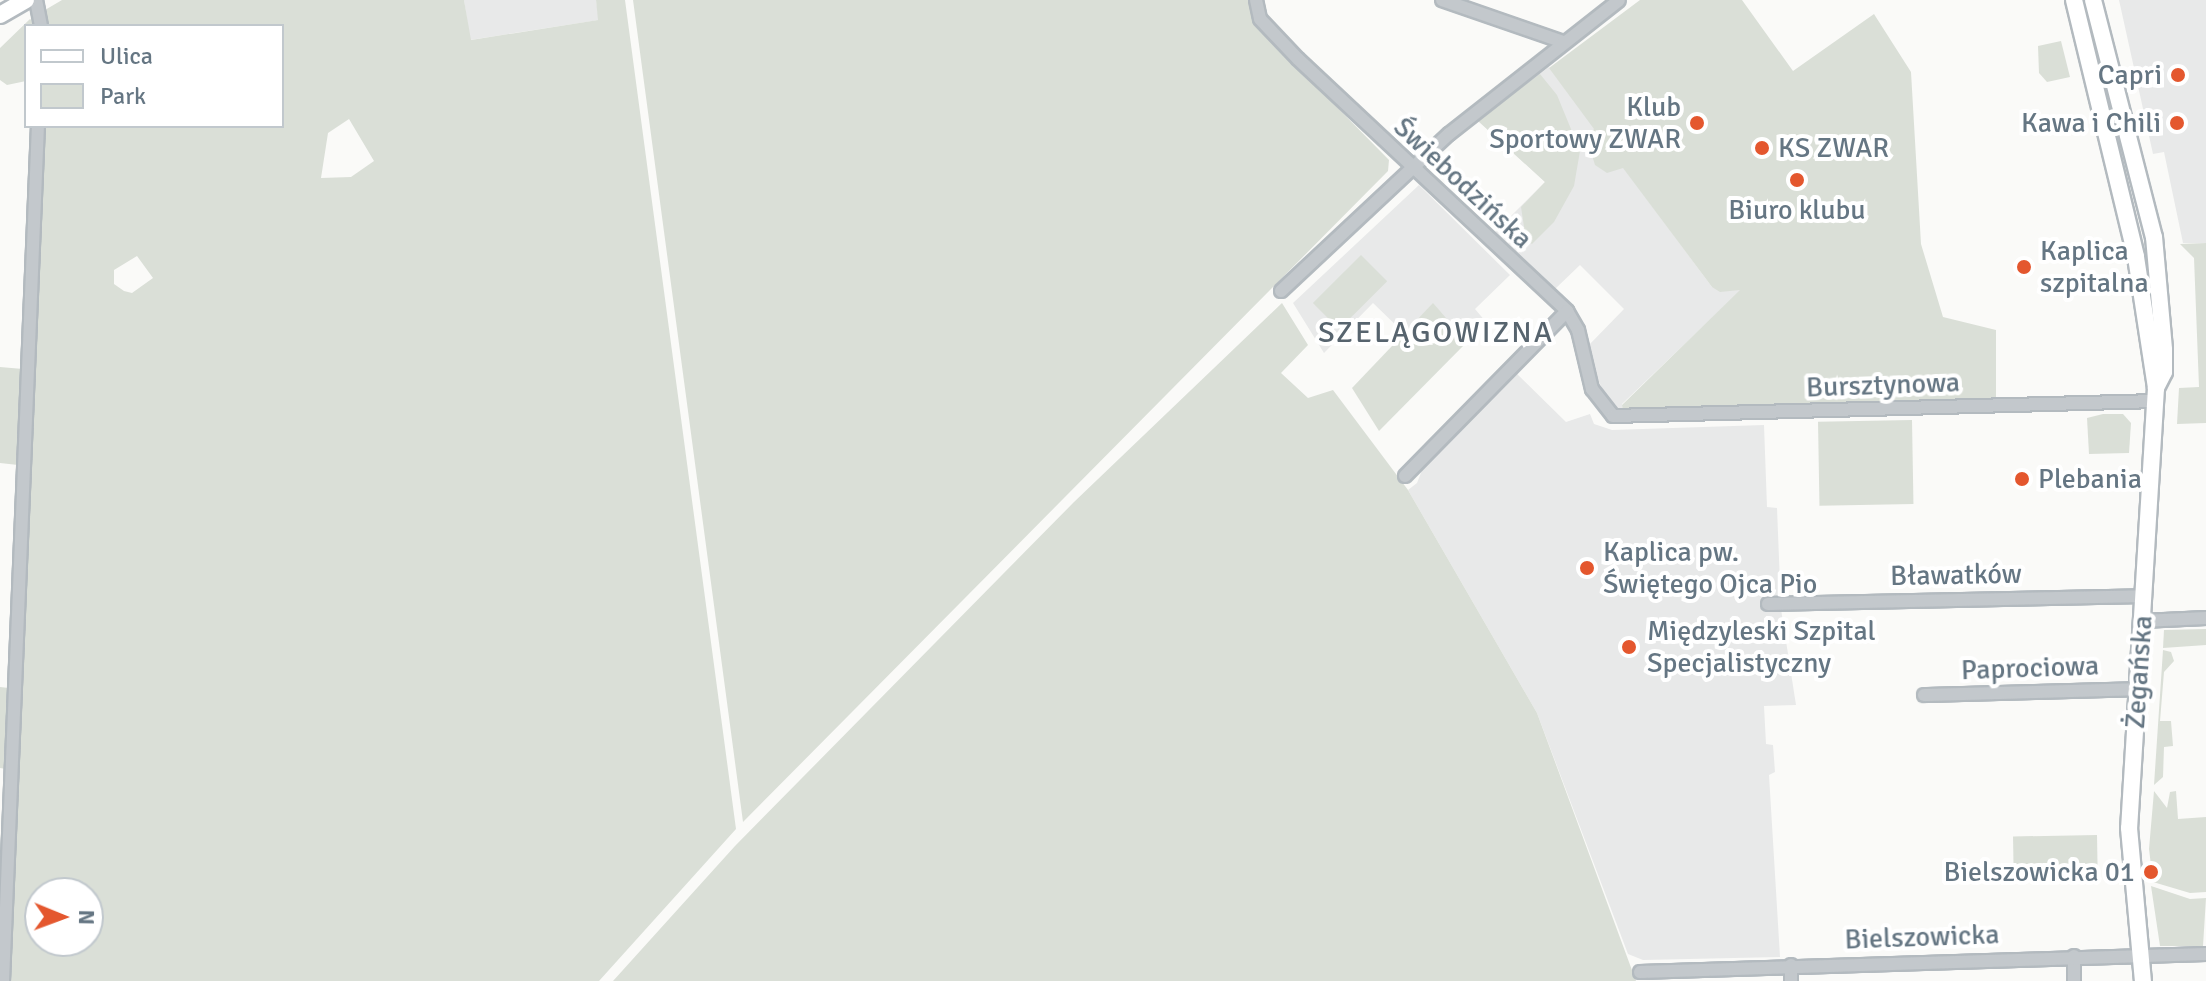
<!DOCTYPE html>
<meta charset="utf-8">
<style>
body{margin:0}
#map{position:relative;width:2206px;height:981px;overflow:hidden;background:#fafaf8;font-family:Signika,sans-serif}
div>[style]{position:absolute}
.built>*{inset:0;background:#e8e9e9}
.green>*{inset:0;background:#dadfd7;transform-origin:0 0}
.roads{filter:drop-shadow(2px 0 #b3babf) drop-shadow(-2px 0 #b3babf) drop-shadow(0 2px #b3babf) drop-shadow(0 -2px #b3babf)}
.street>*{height:12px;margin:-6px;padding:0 6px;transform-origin:6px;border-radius:6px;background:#c3c8cc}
.secondary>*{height:16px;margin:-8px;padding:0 8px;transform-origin:8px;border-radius:8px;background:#fff}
.dots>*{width:22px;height:22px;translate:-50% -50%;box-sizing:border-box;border:4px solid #fff;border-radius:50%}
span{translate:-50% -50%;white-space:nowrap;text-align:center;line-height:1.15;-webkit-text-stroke:8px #fff;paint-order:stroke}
.poi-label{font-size:28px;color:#657683}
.right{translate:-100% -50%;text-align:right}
.left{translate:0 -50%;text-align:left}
.street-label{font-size:28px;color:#657683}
.neighbourhood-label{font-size:30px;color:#57646e;letter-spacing:2px}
.legend{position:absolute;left:24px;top:24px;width:260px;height:104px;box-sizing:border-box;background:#fff;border:2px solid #c1c8cd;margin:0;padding:10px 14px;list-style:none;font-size:24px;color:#657683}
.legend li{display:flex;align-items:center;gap:16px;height:40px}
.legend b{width:40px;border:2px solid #c1c8cd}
.north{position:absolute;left:24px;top:877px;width:80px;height:80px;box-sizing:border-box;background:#fff;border:2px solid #c1c8cd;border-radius:50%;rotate:91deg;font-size:22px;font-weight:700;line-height:32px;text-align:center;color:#657683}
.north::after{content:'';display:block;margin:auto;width:28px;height:36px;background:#e4572e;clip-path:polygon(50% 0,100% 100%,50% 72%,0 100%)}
</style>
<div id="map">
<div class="built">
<i style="clip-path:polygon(464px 0,596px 0,599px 20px,470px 40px)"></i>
<i style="clip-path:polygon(2119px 0,2206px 0,2206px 243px,2183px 243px,2164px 152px,2153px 154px)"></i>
<i style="clip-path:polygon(1549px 67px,1712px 287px,1741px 290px,1622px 404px,1623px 412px,1611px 406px,1593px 370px,1588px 346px,1624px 309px,1580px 265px,1555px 289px,1491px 236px,1545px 182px,1477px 120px)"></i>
<i style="clip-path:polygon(1419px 185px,1510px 275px,1475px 309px,1486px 322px,1432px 376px,1354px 390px,1404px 333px,1373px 303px,1324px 353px,1293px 303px)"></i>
<i style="clip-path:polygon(1514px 371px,1566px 422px,1590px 414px,1594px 424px,1612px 430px,1764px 425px,1767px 507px,1777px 508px,1781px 609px,1796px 705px,1764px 706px,1766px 744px,1773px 745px,1775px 772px,1769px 775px,1780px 957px,1643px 960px,1628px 954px,1537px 713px,1408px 490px,1417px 483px,1426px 460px)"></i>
</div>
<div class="green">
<i style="clip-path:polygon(evenodd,62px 0,464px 0,471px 40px,598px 20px,596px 0,625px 0,736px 829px,599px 981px,9px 981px,41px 126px,282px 126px,282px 26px,44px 26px,45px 10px,62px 0,349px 119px,374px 161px,351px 177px,321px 178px,328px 133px,349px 119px,62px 0,137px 256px,153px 278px,132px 293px,124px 291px,114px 284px,114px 270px,137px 256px,62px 0,40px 893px,88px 893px,88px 941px,40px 941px,40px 893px)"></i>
<i style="clip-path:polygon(633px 0,1250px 0,1260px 29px,1389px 160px,1388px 171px,743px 822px)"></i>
<i style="clip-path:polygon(1640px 0,1742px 0,1793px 71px,1874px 14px,1911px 72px,1921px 244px,1943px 317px,1996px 330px,1996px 401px,1623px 412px,1622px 405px,1740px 290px,1720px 292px,1712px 287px,1623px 168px,1607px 173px,1595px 165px,1587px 139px,1594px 129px,1549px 68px)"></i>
<i style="clip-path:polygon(30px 19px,36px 24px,26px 26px,26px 81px,7px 85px,0 80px,0 48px)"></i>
<i style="clip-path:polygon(2061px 41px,2070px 77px,2047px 82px,2039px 73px,2038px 46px)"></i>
<i style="clip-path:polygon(1540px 74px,1557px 95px,1580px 151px,1574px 186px,1554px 222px,1532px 244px,1526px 240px,1521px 207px,1545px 182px,1477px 120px)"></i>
<i style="clip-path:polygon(2206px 243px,2206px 423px,2177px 424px,2179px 388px,2199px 387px,2194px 258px,2180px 244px)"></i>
<i style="left:1361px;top:255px;width:37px;height:68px;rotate:45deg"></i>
<i style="clip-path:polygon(1282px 303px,1308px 345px,1281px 373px,1308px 398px,1333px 390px,1408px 490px,1537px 713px,1636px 981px,613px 981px,735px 846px,1074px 502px)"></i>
<i style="clip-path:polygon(1433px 303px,1467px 342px,1379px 431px,1352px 388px)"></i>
<i style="clip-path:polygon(0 367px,23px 369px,18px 465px,0 463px)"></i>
<i style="clip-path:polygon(2103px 414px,2123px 414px,2131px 423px,2129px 453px,2089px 454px,2087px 418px)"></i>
<i style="left:1912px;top:420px;width:84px;height:94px;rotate:89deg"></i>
<i style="clip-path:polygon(2206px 629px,2206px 645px,2163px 648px,2164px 630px)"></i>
<i style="clip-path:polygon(2163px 650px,2171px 652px,2174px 661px,2164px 672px,2160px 721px,2171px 721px,2173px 746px,2164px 747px,2163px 777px,2154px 785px)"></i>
<i style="clip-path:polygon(0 687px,9px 688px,6px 769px,0 768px)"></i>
<i style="clip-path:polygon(2154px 791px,2167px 808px,2170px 792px,2176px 791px,2178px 819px,2206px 817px,2206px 892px,2190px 893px,2153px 882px,2149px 849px)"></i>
<i style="left:2097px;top:835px;width:44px;height:84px;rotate:89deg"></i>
<i style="clip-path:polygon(2151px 886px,2190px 899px,2206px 898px,2203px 946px,2160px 946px)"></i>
</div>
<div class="roads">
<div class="street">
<i style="left:36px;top:0;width:26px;rotate:79deg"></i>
<i style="left:1256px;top:0;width:19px;rotate:78deg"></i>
<i style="left:1260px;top:19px;width:55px;rotate:46.5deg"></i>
<i style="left:1298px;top:59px;width:369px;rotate:43.1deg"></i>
<i style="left:1567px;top:311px;width:22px;rotate:60deg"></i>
<i style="left:1578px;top:330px;width:61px;rotate:76.7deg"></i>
<i style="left:1592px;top:389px;width:34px;rotate:52deg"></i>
<i style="left:1613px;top:416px;width:543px;rotate:-1.58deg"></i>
<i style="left:1442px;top:0;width:128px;rotate:19.1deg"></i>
<i style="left:1281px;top:291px;width:230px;rotate:-43.1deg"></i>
<i style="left:1449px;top:134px;width:216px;rotate:-38.2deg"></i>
<i style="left:1405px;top:476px;width:231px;rotate:-45.5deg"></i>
<i style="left:1768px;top:604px;width:376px;rotate:-1.2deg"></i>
<i style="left:2142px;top:621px;width:64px;rotate:-2.7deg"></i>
<i style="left:1924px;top:695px;width:213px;rotate:-1.6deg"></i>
<i style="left:2074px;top:956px;width:25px;rotate:90deg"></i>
<i style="left:1791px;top:965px;width:16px;rotate:90deg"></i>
<i style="left:1640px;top:972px;width:566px;rotate:-1.82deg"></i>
<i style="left:3px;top:981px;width:856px;rotate:-87.66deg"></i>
</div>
<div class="secondary">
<i style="left:2074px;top:0;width:264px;rotate:76.4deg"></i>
<i style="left:2136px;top:257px;width:133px;rotate:81.3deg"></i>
<i style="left:2156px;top:388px;width:441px;rotate:93.5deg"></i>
<i style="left:2129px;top:828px;width:154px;rotate:84.8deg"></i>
<i style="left:2093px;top:0;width:245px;rotate:75.6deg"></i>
<i style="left:2154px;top:237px;width:113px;rotate:84.9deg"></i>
<i style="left:2164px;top:350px;width:22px;rotate:90deg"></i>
<i style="left:2164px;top:372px;width:18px;rotate:117deg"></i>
<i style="left:0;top:15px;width:30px;rotate:-30deg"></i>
</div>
</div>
<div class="dots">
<i style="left:2178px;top:75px;background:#e4572e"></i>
<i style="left:1697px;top:123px;background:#e4572e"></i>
<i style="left:2177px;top:123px;background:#e4572e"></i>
<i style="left:1762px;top:148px;background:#e4572e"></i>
<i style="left:1797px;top:180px;background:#e4572e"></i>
<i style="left:2024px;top:267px;background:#e4572e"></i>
<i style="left:2022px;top:479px;background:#e4572e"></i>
<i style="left:1587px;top:568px;background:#e4572e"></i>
<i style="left:1629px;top:647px;background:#e4572e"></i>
<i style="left:2151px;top:872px;background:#e4572e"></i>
</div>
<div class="poi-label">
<span class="right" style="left:2162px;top:75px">Capri</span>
<span class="right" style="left:1681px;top:123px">Klub<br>Sportowy ZWAR</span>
<span class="right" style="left:2161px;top:123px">Kawa i Chili</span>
<span class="left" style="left:1778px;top:148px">KS ZWAR</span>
<span style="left:1797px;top:210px">Biuro klubu</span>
<span class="left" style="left:2040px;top:267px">Kaplica<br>szpitalna</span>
<span class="left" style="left:2038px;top:479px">Plebania</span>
<span class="left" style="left:1603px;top:568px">Kaplica pw.<br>Świętego Ojca Pio</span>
<span class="left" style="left:1647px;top:647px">Międzyleski Szpital<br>Specjalistyczny</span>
<span class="right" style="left:2135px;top:872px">Bielszowicka 01</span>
</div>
<div class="street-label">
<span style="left:1463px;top:183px;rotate:43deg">Świebodzińska</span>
<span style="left:1883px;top:385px;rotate:-2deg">Bursztynowa</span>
<span style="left:1956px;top:575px;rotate:-1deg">Bławatków</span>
<span style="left:2030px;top:668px;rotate:-2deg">Paprociowa</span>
<span style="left:2139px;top:672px;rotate:-86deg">Żegańska</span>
<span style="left:1922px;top:937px;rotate:-2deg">Bielszowicka</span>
</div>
<div class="neighbourhood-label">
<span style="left:1436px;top:333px">SZELĄGOWIZNA</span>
</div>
<ul class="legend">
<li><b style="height:10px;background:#fff"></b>Ulica</li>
<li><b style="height:22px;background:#dadfd7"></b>Park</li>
</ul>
<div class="north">N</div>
</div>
